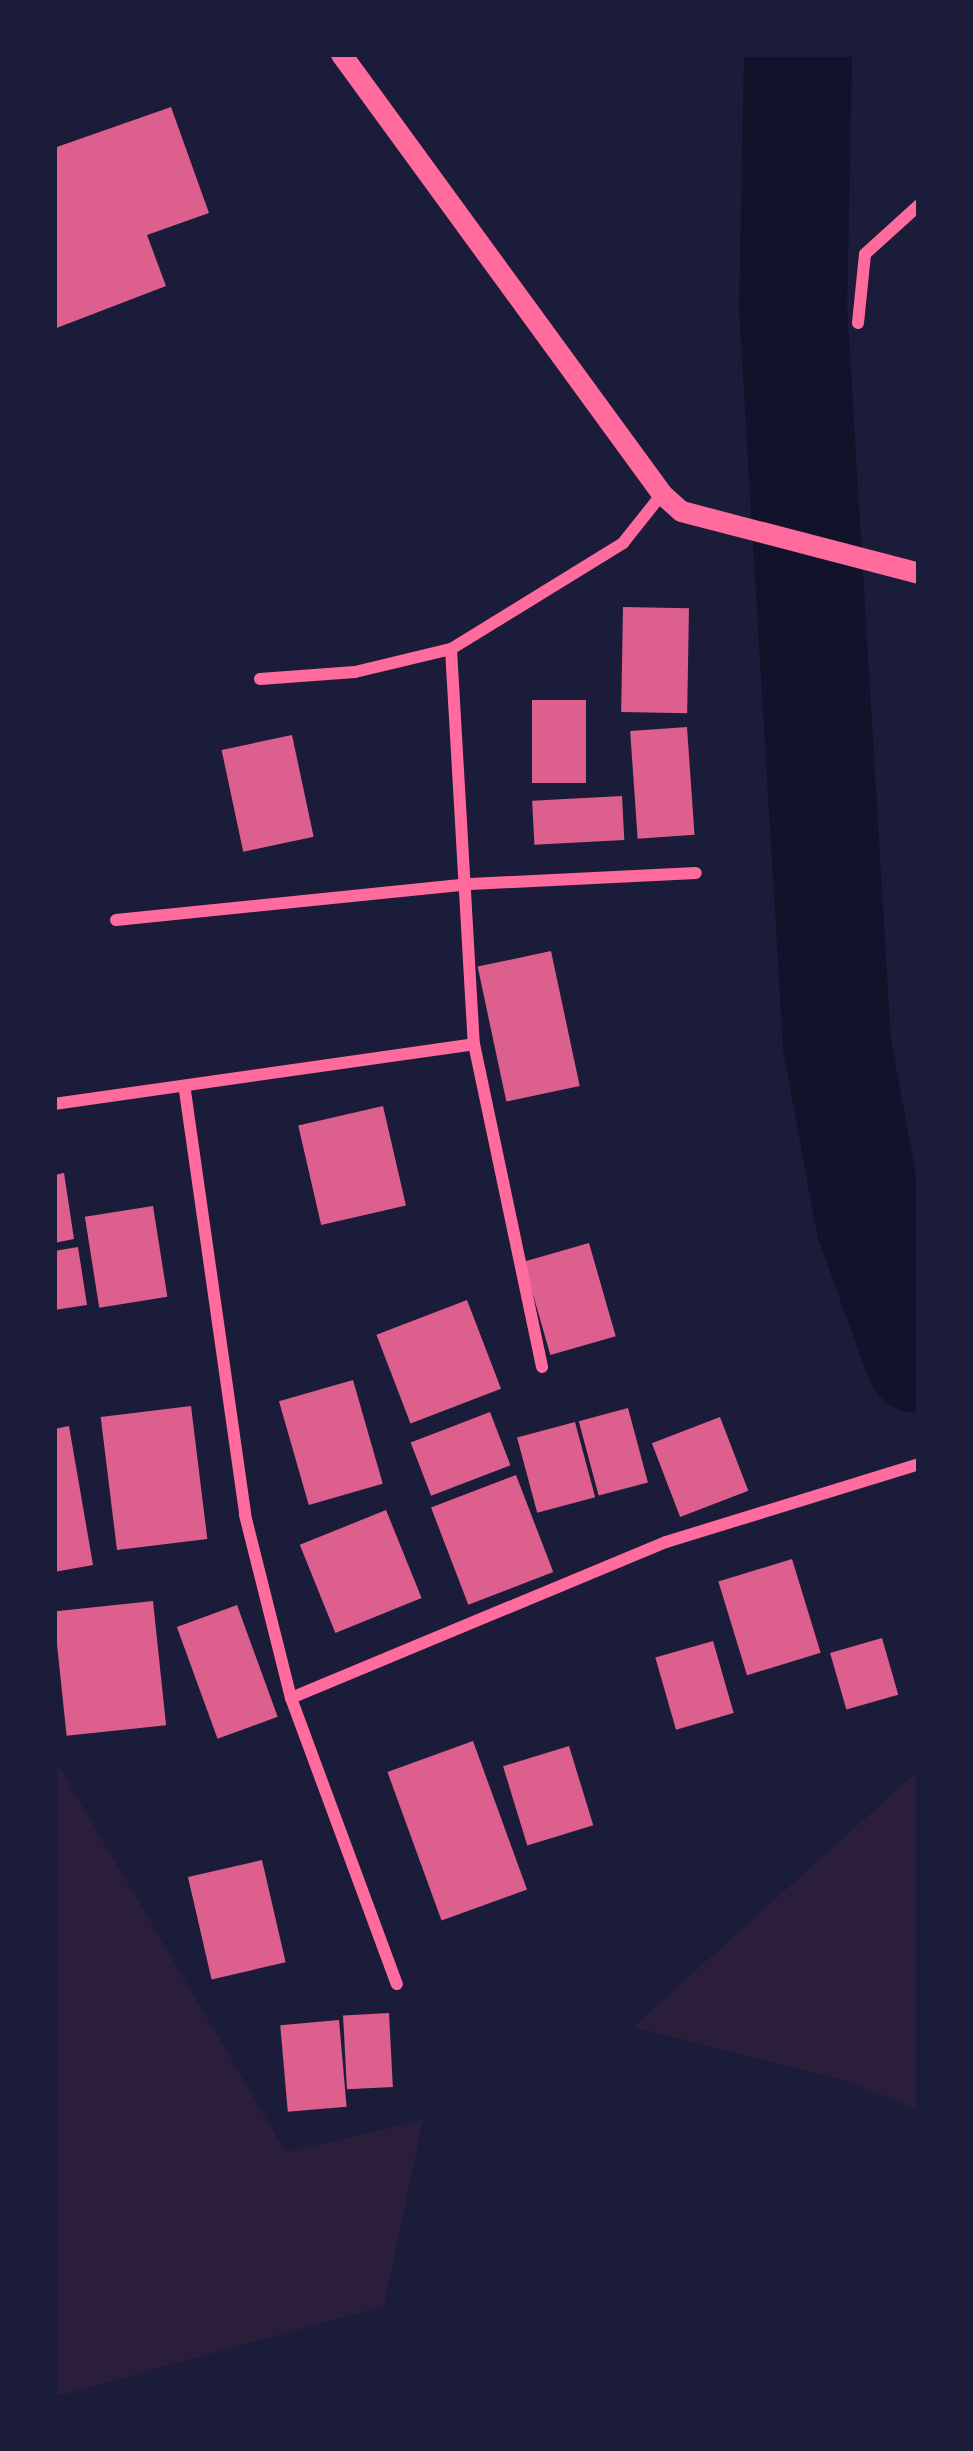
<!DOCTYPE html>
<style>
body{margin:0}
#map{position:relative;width:973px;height:2451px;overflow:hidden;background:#1b1b3a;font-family:Inter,sans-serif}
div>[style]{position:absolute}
.green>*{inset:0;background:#2a1e3b}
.river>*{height:108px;margin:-54px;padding:0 54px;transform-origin:54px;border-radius:54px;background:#12122b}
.building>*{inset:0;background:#dd5f8e;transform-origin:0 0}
.minor>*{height:12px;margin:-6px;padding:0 6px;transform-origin:6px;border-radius:6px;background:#ff6b9d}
.tertiary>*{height:21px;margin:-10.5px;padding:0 10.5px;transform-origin:10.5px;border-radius:10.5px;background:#ff6b9d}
span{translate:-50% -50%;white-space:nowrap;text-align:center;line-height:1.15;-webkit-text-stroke:12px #1b1b3a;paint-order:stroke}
.frame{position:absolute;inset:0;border:57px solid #1b1b3a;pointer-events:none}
</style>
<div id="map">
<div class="green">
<i style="clip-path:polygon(54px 1758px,286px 2152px,423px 2120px,384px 2306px,54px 2397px)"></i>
<i style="clip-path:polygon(919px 1770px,919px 2110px,849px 2082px,633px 2027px)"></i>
</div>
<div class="river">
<i style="left:798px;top:54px;width:253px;rotate:91.1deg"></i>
<i style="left:793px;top:307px;width:738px;rotate:86.58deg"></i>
<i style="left:837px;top:1044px;width:182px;rotate:79.6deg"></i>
<i style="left:870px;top:1223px;width:145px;rotate:70.2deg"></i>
</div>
<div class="building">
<i style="clip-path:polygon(171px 107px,209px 213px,147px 235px,166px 286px,54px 329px,54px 148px)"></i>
<i style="left:623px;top:607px;width:66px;height:105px;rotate:1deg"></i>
<i style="left:532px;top:700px;width:54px;height:83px"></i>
<i style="left:687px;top:727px;width:108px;height:57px;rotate:86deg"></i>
<i style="left:292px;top:735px;width:104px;height:72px;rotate:78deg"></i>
<i style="left:622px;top:796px;width:44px;height:90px;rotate:87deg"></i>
<i style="left:551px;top:951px;width:138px;height:75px;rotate:78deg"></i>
<i style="left:383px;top:1106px;width:102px;height:87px;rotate:77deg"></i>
<i style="clip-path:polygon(64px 1173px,74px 1239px,54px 1243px,54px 1175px)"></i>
<i style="left:153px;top:1206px;width:92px;height:69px;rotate:81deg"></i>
<i style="left:589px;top:1243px;width:97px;height:68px;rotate:74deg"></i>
<i style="clip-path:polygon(78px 1247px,87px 1305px,54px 1310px,54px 1251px)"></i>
<i style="left:467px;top:1300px;width:95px;height:97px;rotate:69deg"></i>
<i style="left:353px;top:1380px;width:108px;height:77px;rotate:74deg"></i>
<i style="left:191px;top:1406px;width:134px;height:91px;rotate:83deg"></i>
<i style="left:628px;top:1408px;width:77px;height:51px;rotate:75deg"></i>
<i style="left:490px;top:1412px;width:57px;height:85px;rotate:69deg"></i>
<i style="left:720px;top:1417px;width:79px;height:73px;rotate:69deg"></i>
<i style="left:575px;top:1422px;width:78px;height:60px;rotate:75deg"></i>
<i style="clip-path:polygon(69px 1426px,93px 1565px,54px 1572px,54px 1429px)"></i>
<i style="left:516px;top:1475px;width:104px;height:91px;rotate:69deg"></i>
<i style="left:386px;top:1510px;width:95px;height:93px;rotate:68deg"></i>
<i style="left:792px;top:1559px;width:98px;height:77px;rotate:73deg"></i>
<i style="left:153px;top:1601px;width:125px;height:100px;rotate:84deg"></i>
<i style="left:237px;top:1605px;width:119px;height:64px;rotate:70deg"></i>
<i style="left:882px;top:1638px;width:59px;height:54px;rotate:74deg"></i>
<i style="left:713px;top:1641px;width:75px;height:60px;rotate:74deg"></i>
<i style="left:473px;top:1741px;width:158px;height:91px;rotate:70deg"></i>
<i style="left:569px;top:1746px;width:83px;height:69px;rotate:73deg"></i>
<i style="left:262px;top:1860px;width:105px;height:76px;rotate:77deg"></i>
<i style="left:389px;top:2013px;width:74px;height:46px;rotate:87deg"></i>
<i style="left:339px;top:2020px;width:87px;height:59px;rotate:85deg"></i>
</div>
<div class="minor">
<i style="left:858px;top:323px;width:69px;rotate:-84.2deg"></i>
<i style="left:865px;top:254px;width:73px;rotate:-42.2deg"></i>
<i style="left:451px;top:649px;width:396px;rotate:86.7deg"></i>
<i style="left:474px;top:1044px;width:330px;rotate:78.1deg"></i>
<i style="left:260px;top:679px;width:95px;rotate:-4.2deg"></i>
<i style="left:355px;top:672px;width:99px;rotate:-13.5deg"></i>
<i style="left:451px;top:649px;width:202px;rotate:-31.6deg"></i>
<i style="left:623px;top:543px;width:63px;rotate:-51.5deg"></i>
<i style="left:116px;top:920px;width:356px;rotate:-5.8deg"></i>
<i style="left:470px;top:884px;width:226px;rotate:-2.8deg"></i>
<i style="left:185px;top:1091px;width:428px;rotate:81.9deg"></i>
<i style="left:245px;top:1515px;width:189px;rotate:75.9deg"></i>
<i style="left:291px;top:1698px;width:305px;rotate:69.7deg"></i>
<i style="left:54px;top:1104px;width:424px;rotate:-8.1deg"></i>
<i style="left:291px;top:1698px;width:406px;rotate:-22.6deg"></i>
<i style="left:666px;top:1542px;width:265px;rotate:-17.1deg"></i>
</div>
<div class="tertiary">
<i style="left:341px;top:54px;width:545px;rotate:53.89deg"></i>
<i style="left:662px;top:494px;width:25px;rotate:42deg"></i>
<i style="left:681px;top:511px;width:246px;rotate:14.6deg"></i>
</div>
<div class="frame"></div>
</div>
